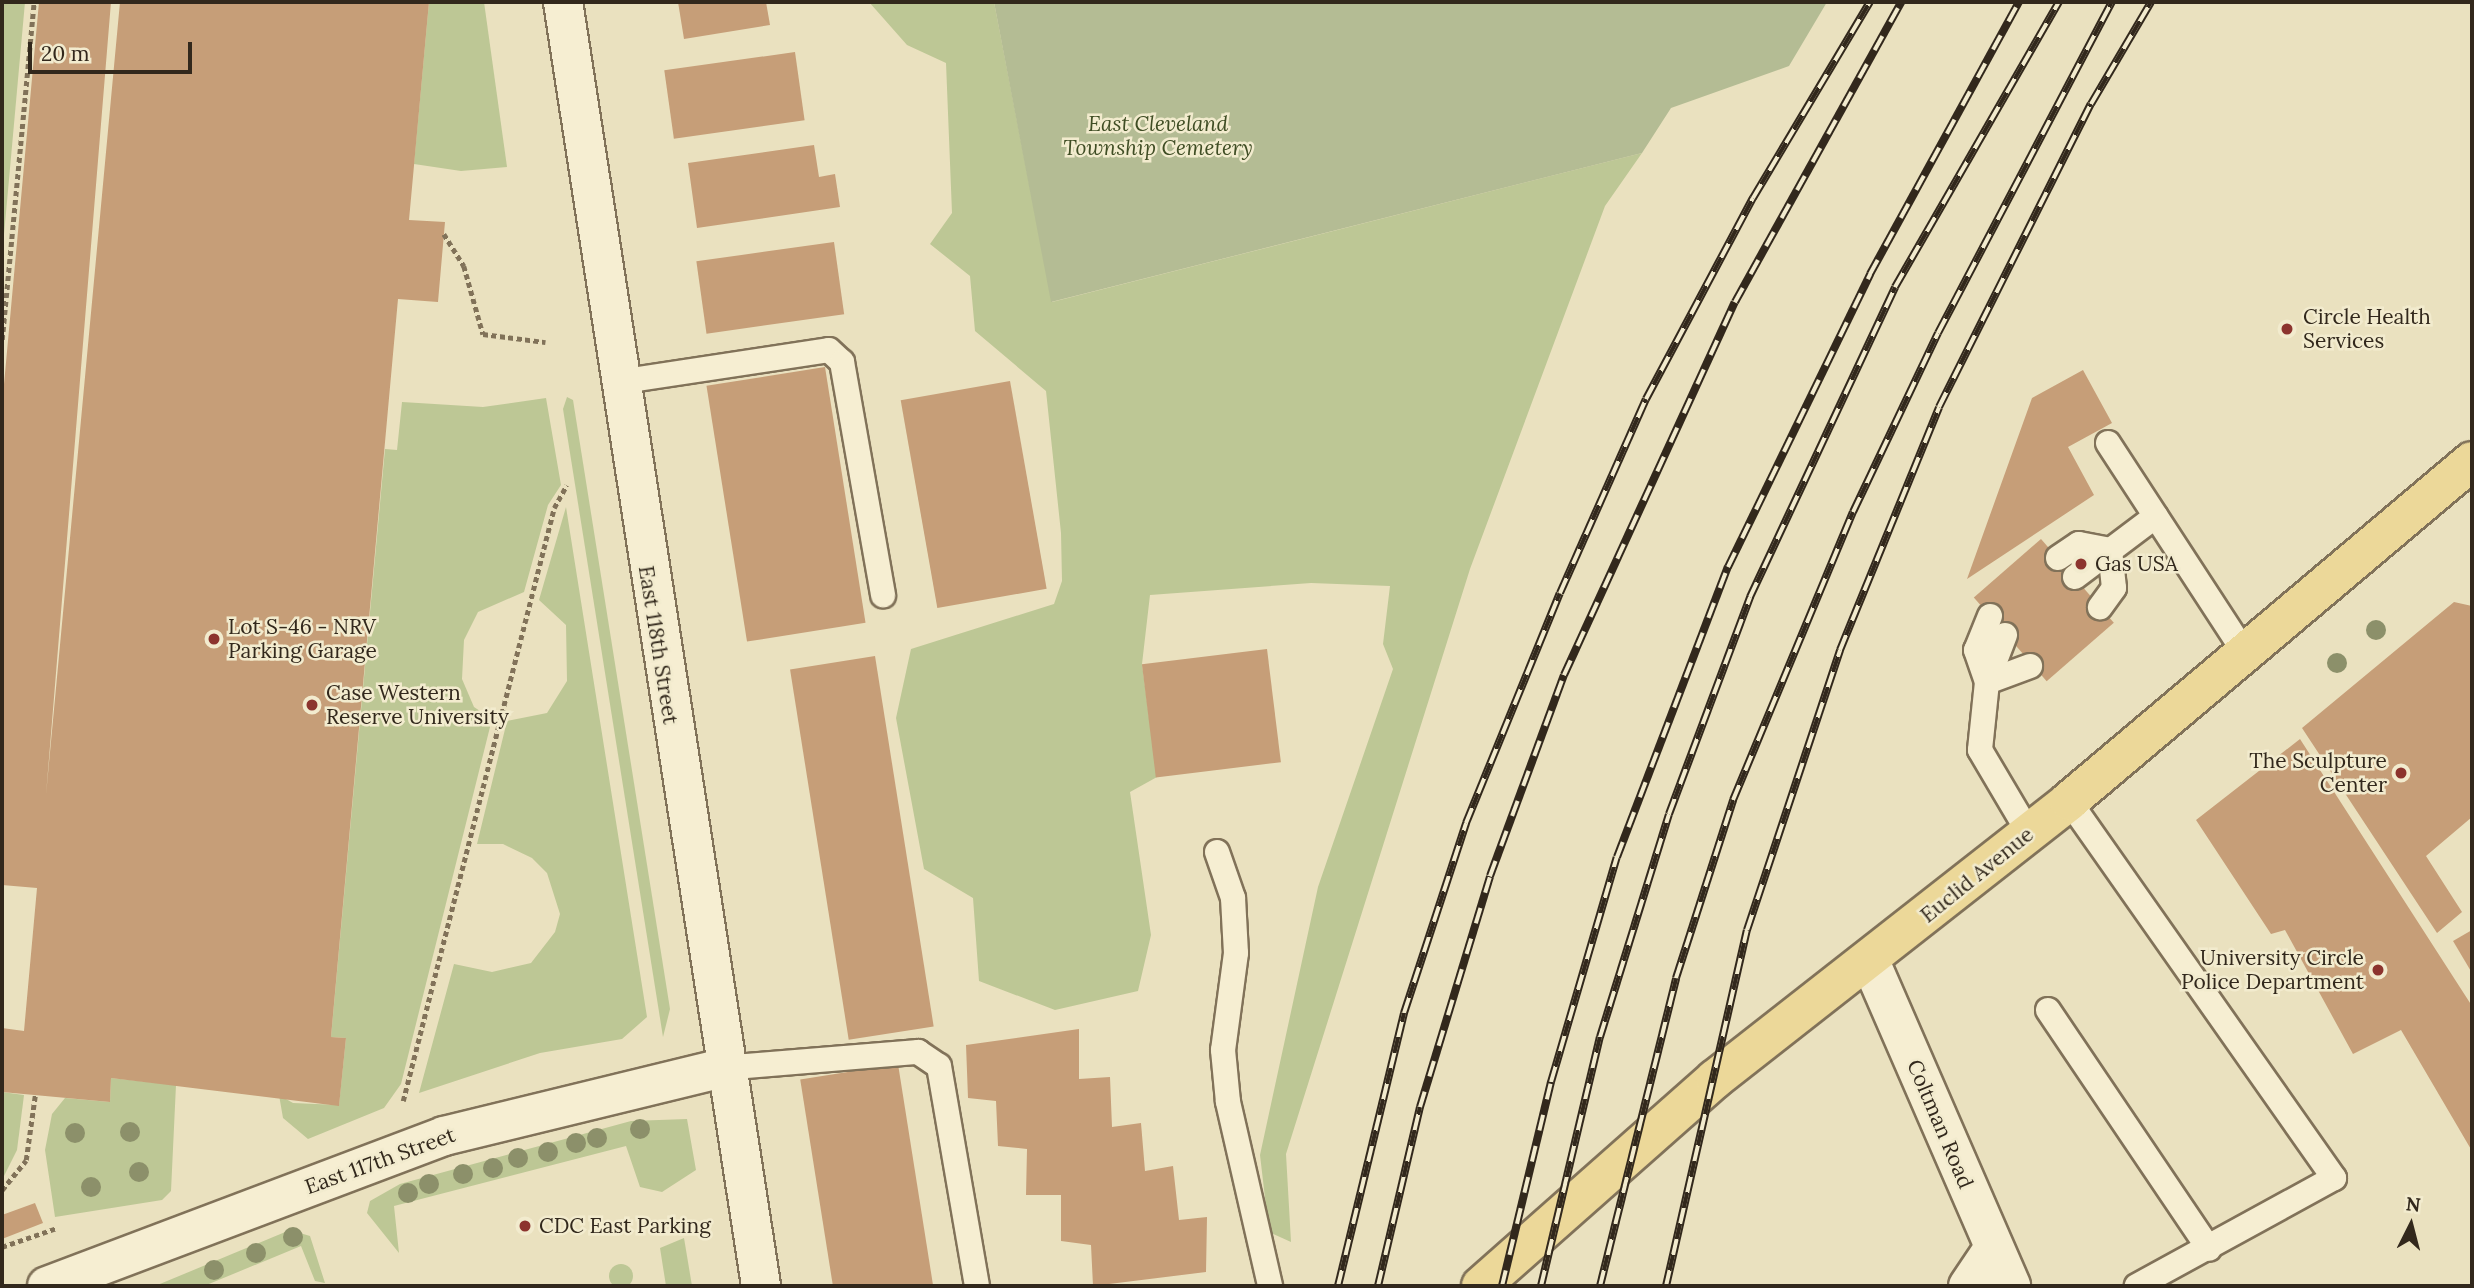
<!DOCTYPE html>
<style>
body{margin:0}
#map{position:relative;width:2474px;height:1288px;overflow:hidden;background:#eae1bf;font-family:Lora,serif}
div>[style]{position:absolute}
.green>*{inset:0;background:#bdc795}
.round{border-radius:50%}
.cemetery>*{inset:0;background:#b4bc94}
.building>*{inset:0;background:#c69e78;transform-origin:0 0}
.path>*{height:4.5px;margin-top:-2.25px;transform-origin:0;background:repeating-linear-gradient(90deg,#817259 0 5px,transparent 0 8.5px)}
.roads{filter:drop-shadow(2px 0 #817259) drop-shadow(-2px 0 #817259) drop-shadow(0 2px #817259) drop-shadow(0 -2px #817259)}
.service>*{height:24px;margin:-12px;padding:0 12px;transform-origin:12px;border-radius:12px;background:#f6eed2}
.minor>*{height:38px;margin:-19px;padding:0 19px;transform-origin:19px;border-radius:19px;background:#f6eed2}
.tertiary>*{height:38px;margin:-19px;padding:0 19px;transform-origin:19px;border-radius:19px;background:#f6eed2}
.primary>*{height:38px;margin:-19px;padding:0 19px;transform-origin:19px;border-radius:19px;background:#ecd899}
.rail>*{height:8px;margin-top:-4px;transform-origin:0;background:repeating-linear-gradient(90deg,#f2ebce 0 16px,#32281c 0 32px);box-sizing:border-box;border-block:2px solid #32281c}
.trees>*{width:20px;height:20px;margin:-10px;border-radius:50%;background:#8c906a}
.dots>*{width:19px;height:19px;translate:-50% -50%;box-sizing:border-box;border:4px solid #f2ebce;border-radius:50%}
span{translate:-50% -50%;white-space:nowrap;text-align:center;line-height:1.15;-webkit-text-stroke:5px #f2ebce;paint-order:stroke}
.park-label{font-size:21px;color:#3f4d24;font-style:italic}
.poi-label{font-size:21px;color:#32281c}
.left{translate:0 -50%;text-align:left}
.right{translate:-100% -50%;text-align:right}
.street-label{font-size:21px;color:#32281c}
.frame{position:absolute;inset:0;border:4px solid #32281c;pointer-events:none}
.north{position:absolute;left:2376px;top:1190px;width:70px;height:70px;-webkit-text-stroke:5px #f2ebce;paint-order:stroke;rotate:6deg;font-size:19px;font-weight:700;line-height:28px;text-align:center;color:#32281c}
.north::after{content:'';display:block;margin:auto;width:24px;height:32px;background:#32281c;clip-path:polygon(50% 0,100% 100%,50% 72%,0 100%)}
.scale{position:absolute;left:28px;top:42px;width:164px;height:32px;box-sizing:border-box;border:4px solid #32281c;border-top:0;padding-left:9px;font-size:21px;line-height:24px;white-space:nowrap;color:#32281c;-webkit-text-stroke:5px #f2ebce;paint-order:stroke}
</style>
<div id="map">
<div class="green">
<i style="clip-path:polygon(2px 2px,25px 2px,2px 257px)"></i>
<i style="clip-path:polygon(429px 2px,484px 2px,507px 167px,461px 171px,414px 164px)"></i>
<i style="clip-path:polygon(869px 2px,994px 2px,1052px 302px,1642px 153px,1605px 206px,1470px 569px,1286px 1154px,1291px 1242px,1269px 1232px,1260px 1155px,1318px 887px,1393px 669px,1383px 644px,1390px 586px,1311px 583px,1150px 595px,1142px 664px,1157px 777px,1130px 792px,1151px 935px,1138px 991px,1055px 1010px,979px 981px,973px 898px,924px 869px,896px 718px,911px 649px,1054px 604px,1062px 581px,1061px 533px,1046px 391px,975px 331px,970px 276px,930px 244px,952px 213px,946px 63px,907px 45px)"></i>
<i style="clip-path:polygon(567px 397px,573px 400px,670px 1009px,663px 1037px,563px 409px)"></i>
<i style="clip-path:polygon(546px 398px,561px 485px,548px 505px,524px 592px,478px 612px,464px 640px,462px 679px,474px 707px,492px 719px,401px 1084px,384px 1108px,308px 1139px,283px 1118px,279px 1095px,293px 1103px,339px 1105px,346px 1038px,331px 1037px,385px 449px,397px 450px,402px 402px,483px 407px)"></i>
<i style="clip-path:polygon(566px 507px,647px 1017px,622px 1039px,540px 1053px,419px 1093px,454px 964px,492px 972px,531px 963px,555px 932px,560px 914px,547px 873px,532px 858px,503px 844px,477px 844px,507px 721px,547px 713px,567px 681px,566px 625px,539px 600px)"></i>
<i style="clip-path:polygon(111px 1078px,176px 1085px,171px 1191px,162px 1200px,55px 1217px,45px 1150px,52px 1114px,65px 1098px,110px 1102px)"></i>
<i style="clip-path:polygon(2px 1092px,24px 1095px,17px 1150px,2px 1180px)"></i>
<i style="clip-path:polygon(687px 1119px,696px 1170px,662px 1192px,640px 1187px,626px 1146px,394px 1206px,399px 1253px,367px 1213px,370px 1201px,400px 1184px,631px 1121px)"></i>
<i style="clip-path:polygon(290px 1230px,310px 1236px,325px 1283px,315px 1281px,301px 1246px,204px 1286px,155px 1286px)"></i>
<i style="clip-path:polygon(684px 1238px,692px 1286px,666px 1286px,660px 1248px)"></i>
<i class="round" style="left:609px;top:1264px;width:24px;height:24px"></i>
</div>
<div class="cemetery">
<i style="clip-path:polygon(994px 2px,1827px 2px,1789px 66px,1671px 108px,1642px 153px,1051px 302px)"></i>
</div>
<div class="building">
<i style="clip-path:polygon(39px 2px,111px 2px,46px 795px,120px 2px,429px 2px,409px 220px,445px 222px,438px 302px,398px 299px,331px 1037px,346px 1038px,339px 1106px,111px 1078px,110px 1102px,2px 1092px,2px 1028px,24px 1031px,37px 888px,2px 885px,2px 406px)"></i>
<i style="clip-path:polygon(678px 2px,766px 2px,770px 25px,684px 39px)"></i>
<i style="left:795px;top:52px;width:69px;height:132px;rotate:82deg"></i>
<i style="clip-path:polygon(814px 145px,819px 177px,835px 174px,840px 207px,697px 228px,688px 163px)"></i>
<i style="left:834px;top:242px;width:73px;height:139px;rotate:82deg"></i>
<i style="left:825px;top:367px;width:259px;height:120px;rotate:81deg"></i>
<i style="clip-path:polygon(2083px 370px,2112px 423px,2068px 447px,2094px 495px,1967px 579px,2032px 398px)"></i>
<i style="left:1010px;top:381px;width:211px;height:111px;rotate:80deg"></i>
<i style="left:2041px;top:539px;width:111px;height:89px;rotate:49deg"></i>
<i style="clip-path:polygon(2454px 602px,2472px 606px,2472px 817px,2426px 856px,2462px 912px,2437px 933px,2302px 728px)"></i>
<i style="left:1267px;top:649px;width:114px;height:126px;rotate:83deg"></i>
<i style="left:875px;top:656px;width:375px;height:86px;rotate:81deg"></i>
<i style="clip-path:polygon(2300px 739px,2472px 1006px,2472px 1151px,2401px 1030px,2353px 1054px,2285px 930px,2271px 934px,2196px 820px)"></i>
<i style="clip-path:polygon(2472px 930px,2472px 973px,2453px 941px)"></i>
<i style="clip-path:polygon(1079px 1029px,1079px 1079px,1110px 1077px,1112px 1127px,1141px 1123px,1145px 1171px,1173px 1166px,1179px 1220px,1207px 1217px,1206px 1272px,1093px 1286px,1091px 1245px,1061px 1241px,1061px 1195px,1026px 1195px,1027px 1149px,998px 1146px,996px 1101px,968px 1098px,966px 1045px)"></i>
<i style="left:898px;top:1064px;width:225px;height:99px;rotate:81deg"></i>
<i style="clip-path:polygon(35px 1203px,43px 1223px,2px 1239px,2px 1215px)"></i>
</div>
<div class="path">
<i style="left:444px;top:234px;width:38px;rotate:58deg"></i>
<i style="left:464px;top:266px;width:71px;rotate:74.4deg"></i>
<i style="left:483px;top:334px;width:63px;rotate:7.4deg"></i>
<i style="left:2px;top:340px;width:340px;rotate:-84.6deg"></i>
<i style="left:403px;top:1101px;width:612px;rotate:-75.71deg"></i>
<i style="left:554px;top:508px;width:26px;rotate:-61deg"></i>
<i style="left:2px;top:1190px;width:38px;rotate:-51deg"></i>
<i style="left:26px;top:1160px;width:65px;rotate:-82deg"></i>
<i style="left:2px;top:1247px;width:58px;rotate:-19.1deg"></i>
</div>
<div class="roads">
<div class="service">
<i style="left:618px;top:382px;width:213px;rotate:-8.6deg"></i>
<i style="left:829px;top:350px;width:18px;rotate:43deg"></i>
<i style="left:842px;top:362px;width:237px;rotate:80deg"></i>
<i style="left:2108px;top:443px;width:251px;rotate:56.9deg"></i>
<i style="left:2058px;top:558px;width:25px;rotate:-34deg"></i>
<i style="left:2079px;top:544px;width:32px;rotate:11deg"></i>
<i style="left:2110px;top:550px;width:38px;rotate:84deg"></i>
<i style="left:2114px;top:588px;width:24px;rotate:126deg"></i>
<i style="left:2075px;top:577px;width:101px;rotate:-37deg"></i>
<i style="left:1990px;top:616px;width:37px;rotate:112deg"></i>
<i style="left:1976px;top:650px;width:34px;rotate:71deg"></i>
<i style="left:1987px;top:682px;width:46px;rotate:-20.4deg"></i>
<i style="left:2005px;top:635px;width:50px;rotate:111deg"></i>
<i style="left:1987px;top:682px;width:68px;rotate:95.9deg"></i>
<i style="left:1980px;top:750px;width:96px;rotate:59.4deg"></i>
<i style="left:2069px;top:801px;width:461px;rotate:54.9deg"></i>
<i style="left:2334px;top:1178px;width:225px;rotate:151.3deg"></i>
<i style="left:1217px;top:852px;width:49px;rotate:70.8deg"></i>
<i style="left:1233px;top:898px;width:55px;rotate:86.9deg"></i>
<i style="left:1236px;top:953px;width:98px;rotate:97.6deg"></i>
<i style="left:1223px;top:1050px;width:52px;rotate:84.5deg"></i>
<i style="left:1228px;top:1102px;width:189px;rotate:77.1deg"></i>
<i style="left:2048px;top:1010px;width:288px;rotate:56deg"></i>
<i style="left:722px;top:1068px;width:197px;rotate:-4.7deg"></i>
<i style="left:918px;top:1052px;width:25px;rotate:34deg"></i>
<i style="left:939px;top:1066px;width:223px;rotate:80.2deg"></i>
</div>
<div class="minor">
<i style="left:1870px;top:961px;width:354px;rotate:66.5deg"></i>
<i style="left:47px;top:1286px;width:424px;rotate:-20.7deg"></i>
<i style="left:444px;top:1136px;width:286px;rotate:-13.7deg"></i>
<i style="left:1968px;top:1286px;width:45px;rotate:-56deg"></i>
</div>
<div class="tertiary">
<i style="left:563px;top:2px;width:1299px;rotate:81.23deg"></i>
</div>
<div class="primary">
<i style="left:1481px;top:1286px;width:312px;rotate:-41.5deg"></i>
<i style="left:1715px;top:1079px;width:450px;rotate:-38.1deg"></i>
<i style="left:2069px;top:801px;width:527px;rotate:-40.15deg"></i>
</div>
</div>
<div class="rail">
<i style="left:1338px;top:1286px;width:281px;rotate:-76.4deg"></i>
<i style="left:1404px;top:1013px;width:200px;rotate:-71.9deg"></i>
<i style="left:1466px;top:823px;width:248px;rotate:-67.8deg"></i>
<i style="left:1560px;top:593px;width:212px;rotate:-66.1deg"></i>
<i style="left:1646px;top:399px;width:228px;rotate:-62deg"></i>
<i style="left:1753px;top:198px;width:228px;rotate:-59.2deg"></i>
<i style="left:1378px;top:1286px;width:184px;rotate:-76.8deg"></i>
<i style="left:1420px;top:1107px;width:241px;rotate:-73.1deg"></i>
<i style="left:1490px;top:876px;width:214px;rotate:-69.8deg"></i>
<i style="left:1564px;top:675px;width:410px;rotate:-65.4deg"></i>
<i style="left:1735px;top:302px;width:343px;rotate:-61deg"></i>
<i style="left:1502px;top:1286px;width:210px;rotate:-76.5deg"></i>
<i style="left:1551px;top:1082px;width:234px;rotate:-73.7deg"></i>
<i style="left:1617px;top:857px;width:311px;rotate:-69.1deg"></i>
<i style="left:1728px;top:567px;width:326px;rotate:-64.1deg"></i>
<i style="left:1870px;top:274px;width:310px;rotate:-61.3deg"></i>
<i style="left:1541px;top:1286px;width:256px;rotate:-76.7deg"></i>
<i style="left:1600px;top:1037px;width:233px;rotate:-72.8deg"></i>
<i style="left:1669px;top:814px;width:232px;rotate:-69.5deg"></i>
<i style="left:1750px;top:597px;width:342px;rotate:-64.9deg"></i>
<i style="left:1895px;top:287px;width:329px;rotate:-60.1deg"></i>
<i style="left:1600px;top:1286px;width:317px;rotate:-76.1deg"></i>
<i style="left:1676px;top:978px;width:187px;rotate:-72.2deg"></i>
<i style="left:1733px;top:800px;width:312px;rotate:-67.4deg"></i>
<i style="left:1853px;top:512px;width:198px;rotate:-64.6deg"></i>
<i style="left:1938px;top:333px;width:374px;rotate:-62.3deg"></i>
<i style="left:1666px;top:1286px;width:365px;rotate:-77.2deg"></i>
<i style="left:1747px;top:930px;width:295px;rotate:-71.6deg"></i>
<i style="left:1840px;top:650px;width:262px;rotate:-67.8deg"></i>
<i style="left:1939px;top:407px;width:339px;rotate:-63.4deg"></i>
<i style="left:2091px;top:104px;width:118px;rotate:-59.5deg"></i>
</div>
<div class="trees">
<i style="left:2376px;top:630px"></i>
<i style="left:2337px;top:663px"></i>
<i style="left:640px;top:1129px"></i>
<i style="left:130px;top:1132px"></i>
<i style="left:75px;top:1133px"></i>
<i style="left:597px;top:1138px"></i>
<i style="left:576px;top:1143px"></i>
<i style="left:548px;top:1152px"></i>
<i style="left:518px;top:1158px"></i>
<i style="left:493px;top:1168px"></i>
<i style="left:139px;top:1172px"></i>
<i style="left:463px;top:1174px"></i>
<i style="left:429px;top:1184px"></i>
<i style="left:91px;top:1187px"></i>
<i style="left:408px;top:1193px"></i>
<i style="left:293px;top:1237px"></i>
<i style="left:256px;top:1253px"></i>
<i style="left:214px;top:1270px"></i>
</div>
<div class="dots">
<i style="left:2287px;top:329px;background:#8c342e"></i>
<i style="left:2081px;top:564px;background:#8c342e"></i>
<i style="left:214px;top:639px;background:#8c342e"></i>
<i style="left:312px;top:705px;background:#8c342e"></i>
<i style="left:2401px;top:773px;background:#8c342e"></i>
<i style="left:2378px;top:970px;background:#8c342e"></i>
<i style="left:525px;top:1226px;background:#8c342e"></i>
</div>
<div class="park-label">
<span style="left:1158px;top:136px">East Cleveland<br>Township Cemetery</span>
</div>
<div class="poi-label">
<span class="left" style="left:2303px;top:329px">Circle Health<br>Services</span>
<span class="left" style="left:2095px;top:564px">Gas USA</span>
<span class="left" style="left:228px;top:639px">Lot S-46 - NRV<br>Parking Garage</span>
<span class="left" style="left:326px;top:705px">Case Western<br>Reserve University</span>
<span class="right" style="left:2387px;top:773px">The Sculpture<br>Center</span>
<span class="right" style="left:2364px;top:970px">University Circle<br>Police Department</span>
<span class="left" style="left:539px;top:1226px">CDC East Parking</span>
</div>
<div class="street-label">
<span style="left:658px;top:645px;rotate:81deg">East 118th Street</span>
<span style="left:1977px;top:875px;rotate:-39deg">Euclid Avenue</span>
<span style="left:1940px;top:1124px;rotate:67deg">Coltman Road</span>
<span style="left:380px;top:1161px;rotate:-20deg">East 117th Street</span>
</div>
<div class="frame"></div>
<div class="north">N</div>
<div class="scale">20 m</div>
</div>
